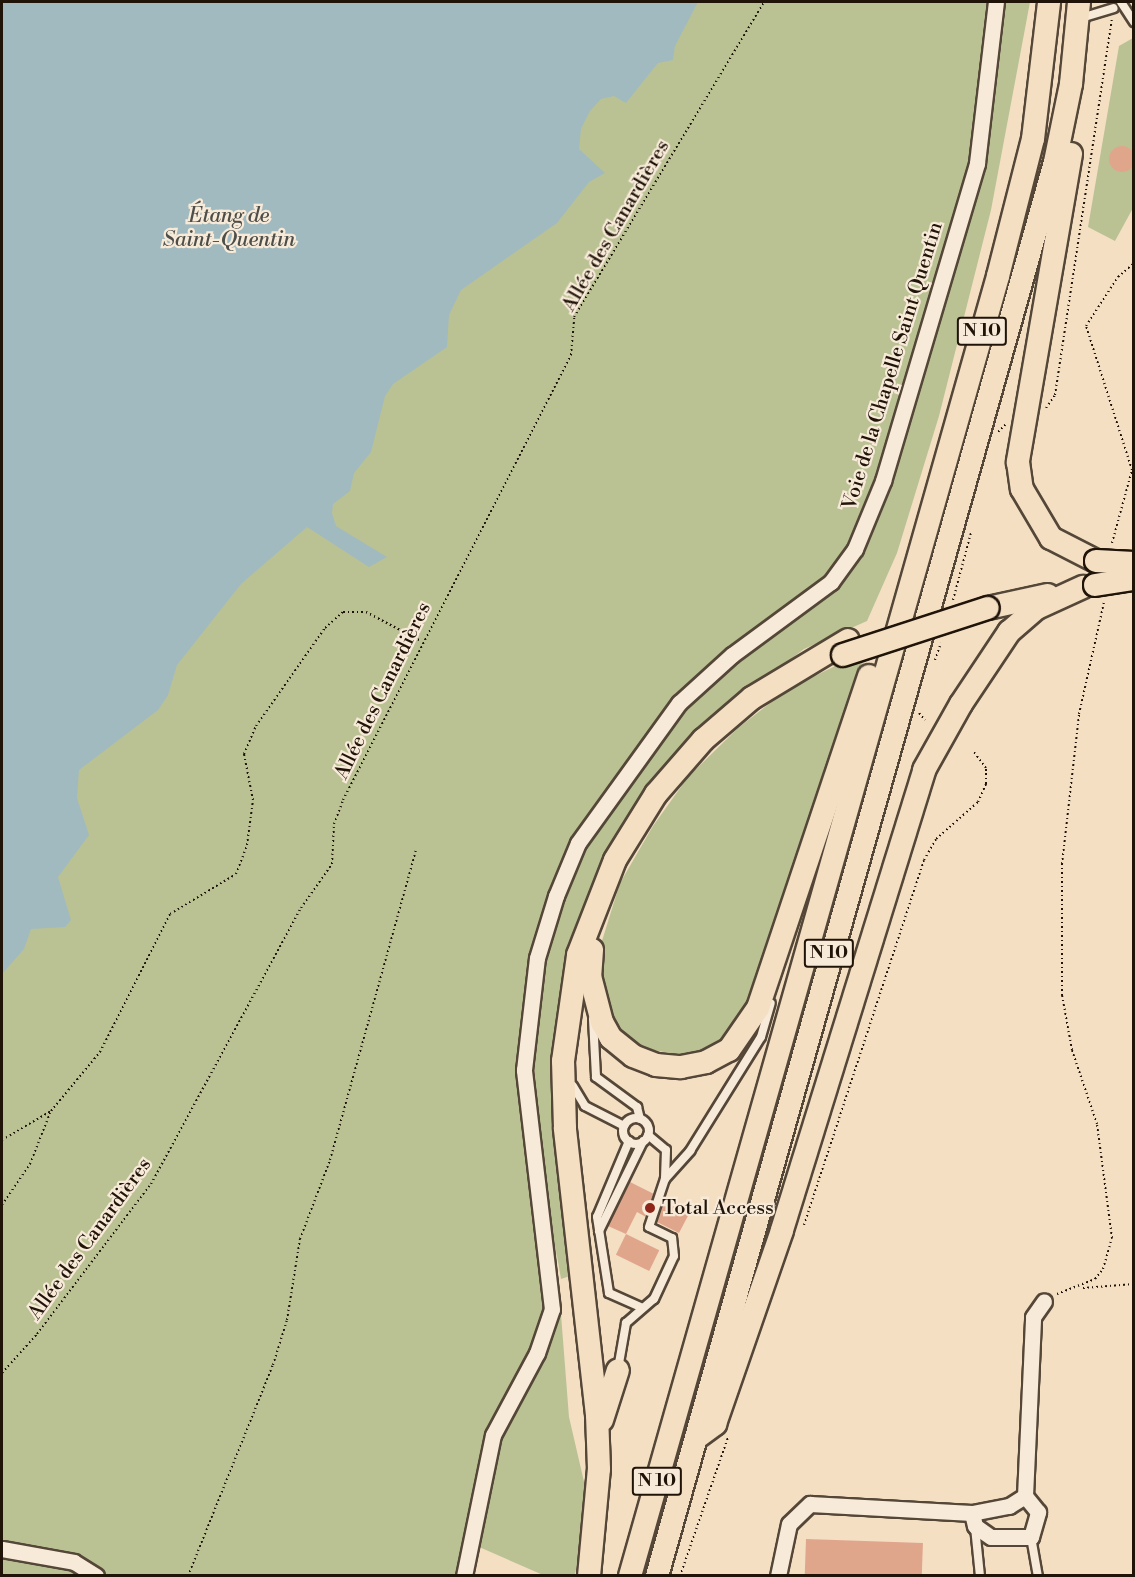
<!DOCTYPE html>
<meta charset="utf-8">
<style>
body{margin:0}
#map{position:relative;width:1135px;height:1577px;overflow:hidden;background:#f4dfc3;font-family:"Libre Bodoni",serif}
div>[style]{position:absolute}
.green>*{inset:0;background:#bac294}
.water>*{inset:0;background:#a1babf}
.building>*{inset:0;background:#e0a68c;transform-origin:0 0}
.round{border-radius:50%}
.path>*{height:2px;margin-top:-1px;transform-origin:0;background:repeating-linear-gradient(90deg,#201409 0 1.5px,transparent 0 4.5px)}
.roads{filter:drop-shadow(2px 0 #554738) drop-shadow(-2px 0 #554738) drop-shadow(0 2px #554738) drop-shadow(0 -2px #554738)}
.lane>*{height:8px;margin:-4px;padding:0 4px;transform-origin:4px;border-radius:4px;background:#f8ead8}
.lane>.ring{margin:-4px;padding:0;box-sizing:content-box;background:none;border:8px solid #f8ead8;border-radius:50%}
.street>*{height:15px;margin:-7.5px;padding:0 7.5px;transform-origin:7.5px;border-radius:7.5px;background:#f8ead8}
.primary>*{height:22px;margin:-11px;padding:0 11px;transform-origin:11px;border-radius:11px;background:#f4dfc3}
.bridges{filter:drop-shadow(2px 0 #201409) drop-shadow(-2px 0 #201409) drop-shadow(0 2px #201409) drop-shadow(0 -2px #201409)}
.primary-bridge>*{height:22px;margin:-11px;padding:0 11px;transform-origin:11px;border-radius:11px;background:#f4dfc3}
.dots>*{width:16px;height:16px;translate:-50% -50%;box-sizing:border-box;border:3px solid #f8ead8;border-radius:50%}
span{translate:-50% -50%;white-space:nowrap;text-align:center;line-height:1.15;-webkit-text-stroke:4.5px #f8ead8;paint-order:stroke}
.shield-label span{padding:2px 4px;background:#f8ead8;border:2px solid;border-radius:4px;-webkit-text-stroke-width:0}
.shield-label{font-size:18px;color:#201409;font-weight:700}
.street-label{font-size:20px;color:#201409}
.poi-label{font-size:20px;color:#201409}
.left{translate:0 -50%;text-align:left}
.water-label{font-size:21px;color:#4d4e49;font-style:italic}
.frame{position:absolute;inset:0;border:3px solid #201409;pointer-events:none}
</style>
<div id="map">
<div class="green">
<i style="clip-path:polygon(2px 2px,1030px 2px,991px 210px,939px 416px,897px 553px,867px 621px,804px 649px,696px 732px,657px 777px,570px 971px,576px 1274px,561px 1279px,556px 1250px,569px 1417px,588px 1499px,575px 1575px,543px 1575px,470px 1543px,464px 1575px,2px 1576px)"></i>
<i style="clip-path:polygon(1133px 38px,1133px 208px,1115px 241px,1088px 227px,1119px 46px)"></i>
<i style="clip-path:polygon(866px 651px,789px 897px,738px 1028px,715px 1046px,687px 1056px,647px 1049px,628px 1037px,616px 1021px,602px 994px,596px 960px,620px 883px,653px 826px,688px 777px,738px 728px,788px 689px)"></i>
</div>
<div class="water">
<i style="clip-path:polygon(2px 2px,698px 2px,675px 46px,673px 60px,658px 63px,626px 103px,614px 96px,601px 99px,590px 111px,581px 129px,579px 149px,605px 173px,589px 182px,557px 223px,461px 290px,449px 315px,447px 347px,393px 384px,385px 396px,371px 452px,354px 473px,350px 491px,333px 504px,332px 513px,336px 526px,387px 557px,369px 567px,307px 527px,241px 584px,177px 665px,168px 695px,158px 710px,79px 770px,77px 798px,89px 835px,58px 877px,71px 920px,65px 927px,31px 929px,24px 949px,2px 974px)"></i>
</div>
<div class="building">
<i class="round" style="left:1109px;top:146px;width:26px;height:26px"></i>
<i style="clip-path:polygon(630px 1182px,654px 1194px,646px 1217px,637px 1212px,626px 1234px,608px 1226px)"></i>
<i style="clip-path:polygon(665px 1199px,690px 1212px,679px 1233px,657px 1222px)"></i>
<i style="left:626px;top:1234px;width:37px;height:23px;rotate:26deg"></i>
<i style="left:806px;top:1539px;width:117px;height:36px;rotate:2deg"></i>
</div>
<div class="path">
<i style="left:1046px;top:408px;width:16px;rotate:-55deg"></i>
<i style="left:1055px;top:395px;width:380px;rotate:-81.4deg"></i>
<i style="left:998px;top:432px;width:11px;rotate:-45deg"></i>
<i style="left:1112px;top:543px;width:76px;rotate:-74.7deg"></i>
<i style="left:1132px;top:470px;width:151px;rotate:-107.7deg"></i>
<i style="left:1086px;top:326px;width:59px;rotate:-56.9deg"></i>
<i style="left:1118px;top:277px;width:21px;rotate:-41deg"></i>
<i style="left:953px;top:600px;width:69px;rotate:-75deg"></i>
<i style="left:935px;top:660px;width:18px;rotate:-71deg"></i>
<i style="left:919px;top:713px;width:9px;rotate:49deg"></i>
<i style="left:2px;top:1140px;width:57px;rotate:-30.6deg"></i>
<i style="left:51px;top:1111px;width:77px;rotate:-50.3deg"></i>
<i style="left:100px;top:1052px;width:155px;rotate:-63.1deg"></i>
<i style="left:170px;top:914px;width:77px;rotate:-31.2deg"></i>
<i style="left:236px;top:874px;width:31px;rotate:-69deg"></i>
<i style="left:247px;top:845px;width:45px;rotate:-82.4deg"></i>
<i style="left:253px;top:800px;width:47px;rotate:-101.1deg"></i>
<i style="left:244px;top:754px;width:30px;rotate:-67deg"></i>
<i style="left:256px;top:726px;width:120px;rotate:-54.9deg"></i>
<i style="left:325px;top:628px;width:24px;rotate:-42deg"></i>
<i style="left:343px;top:612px;width:23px"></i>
<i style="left:366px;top:612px;width:62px;rotate:27.8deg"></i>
<i style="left:2px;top:1205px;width:50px;rotate:-55.7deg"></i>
<i style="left:30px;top:1164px;width:55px;rotate:-68.6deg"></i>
<i style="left:804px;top:1225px;width:384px;rotate:-71.8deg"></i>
<i style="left:924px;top:860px;width:24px;rotate:-60deg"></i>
<i style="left:936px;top:839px;width:56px;rotate:-41.4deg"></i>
<i style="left:978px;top:802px;width:20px;rotate:-66deg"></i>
<i style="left:986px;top:784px;width:16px;rotate:-90deg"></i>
<i style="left:986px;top:768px;width:21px;rotate:-127deg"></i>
<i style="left:1083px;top:1288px;width:51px;rotate:-4.5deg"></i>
<i style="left:1057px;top:1294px;width:41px;rotate:-21.5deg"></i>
<i style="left:1095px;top:1279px;width:13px;rotate:-51deg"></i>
<i style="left:1103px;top:1269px;width:32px;rotate:-74deg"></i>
<i style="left:1112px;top:1238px;width:115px;rotate:-97.5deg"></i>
<i style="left:1097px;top:1124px;width:78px;rotate:-108.7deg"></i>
<i style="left:1072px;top:1050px;width:56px;rotate:-100.3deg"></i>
<i style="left:1062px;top:995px;width:131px;rotate:-90deg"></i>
<i style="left:1062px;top:864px;width:151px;rotate:-83.5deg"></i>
<i style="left:1079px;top:714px;width:115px;rotate:-77.4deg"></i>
<i style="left:2px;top:1373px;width:52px;rotate:-48.1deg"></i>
<i style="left:37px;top:1334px;width:188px;rotate:-52.8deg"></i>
<i style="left:151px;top:1184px;width:314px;rotate:-61.5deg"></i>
<i style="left:301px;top:908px;width:54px;rotate:-54.8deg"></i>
<i style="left:332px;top:864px;width:40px;rotate:-87.1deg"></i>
<i style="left:334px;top:824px;width:26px;rotate:-69deg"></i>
<i style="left:343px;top:800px;width:500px;rotate:-62.87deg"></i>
<i style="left:571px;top:355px;width:38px;rotate:-85deg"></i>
<i style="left:574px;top:317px;width:368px;rotate:-58.9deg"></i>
<i style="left:188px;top:1576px;width:227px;rotate:-68.1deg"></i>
<i style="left:273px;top:1365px;width:47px;rotate:-72.7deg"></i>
<i style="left:287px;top:1320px;width:82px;rotate:-80.9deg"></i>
<i style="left:300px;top:1239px;width:85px;rotate:-69.2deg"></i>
<i style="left:330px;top:1160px;width:322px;rotate:-74.5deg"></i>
<i style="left:680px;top:1576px;width:147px;rotate:-70.9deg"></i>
</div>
<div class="roads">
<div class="lane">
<i style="left:1121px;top:2px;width:24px;rotate:57deg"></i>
<i style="left:1081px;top:18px;width:34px;rotate:-17deg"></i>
<i style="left:593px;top:1019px;width:58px;rotate:87deg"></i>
<i style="left:596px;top:1077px;width:51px;rotate:36.2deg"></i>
<i style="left:637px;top:1107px;width:12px;rotate:76deg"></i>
<i style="left:573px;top:1086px;width:23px;rotate:59deg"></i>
<i style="left:585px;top:1106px;width:44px;rotate:27.1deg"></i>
<i class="ring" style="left:623px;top:1118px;width:18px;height:18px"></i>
<i style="left:648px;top:1135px;width:23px;rotate:40deg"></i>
<i style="left:666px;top:1150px;width:29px;rotate:92deg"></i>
<i style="left:629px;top:1141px;width:82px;rotate:112.8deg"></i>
<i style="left:597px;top:1217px;width:77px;rotate:81deg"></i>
<i style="left:609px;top:1293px;width:36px;rotate:24deg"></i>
<i style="left:599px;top:1231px;width:100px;rotate:-63.9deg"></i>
<i style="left:618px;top:1369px;width:47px;rotate:-80.1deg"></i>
<i style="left:626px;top:1323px;width:37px;rotate:-41deg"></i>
<i style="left:654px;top:1299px;width:47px;rotate:-65.1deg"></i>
<i style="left:674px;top:1256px;width:18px;rotate:-96deg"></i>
<i style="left:672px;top:1238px;width:25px;rotate:-154deg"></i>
<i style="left:649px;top:1227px;width:51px;rotate:-71.6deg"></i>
<i style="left:665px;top:1179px;width:38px;rotate:-48deg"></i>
<i style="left:690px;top:1151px;width:134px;rotate:-58.1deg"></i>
<i style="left:761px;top:1037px;width:35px;rotate:-74deg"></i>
<i style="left:975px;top:1527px;width:49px;rotate:84.2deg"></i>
<i style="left:1031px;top:1537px;width:40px;rotate:80deg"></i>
</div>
<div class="street">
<i style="left:972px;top:1513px;width:13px;rotate:77deg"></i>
<i style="left:975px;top:1526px;width:19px;rotate:35deg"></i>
<i style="left:991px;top:1537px;width:40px"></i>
<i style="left:1031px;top:1537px;width:26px;rotate:-74deg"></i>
<i style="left:1038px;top:1512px;width:21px;rotate:-129deg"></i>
<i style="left:2px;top:1549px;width:73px;rotate:10.2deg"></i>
<i style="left:74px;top:1562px;width:26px;rotate:32deg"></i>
<i style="left:464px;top:1576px;width:144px;rotate:-78.4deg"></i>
<i style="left:493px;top:1435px;width:93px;rotate:-61.8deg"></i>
<i style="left:537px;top:1353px;width:46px;rotate:-71.2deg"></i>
<i style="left:552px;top:1309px;width:241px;rotate:-96.7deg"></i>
<i style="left:524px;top:1070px;width:113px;rotate:-83.4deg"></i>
<i style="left:537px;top:958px;width:65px;rotate:-73deg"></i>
<i style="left:556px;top:896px;width:57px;rotate:-67.5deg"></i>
<i style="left:578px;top:843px;width:173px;rotate:-54.2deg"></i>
<i style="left:679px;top:703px;width:72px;rotate:-42.2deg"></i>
<i style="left:732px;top:655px;width:123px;rotate:-36.4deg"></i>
<i style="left:831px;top:582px;width:41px;rotate:-54deg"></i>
<i style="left:855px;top:549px;width:74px;rotate:-67.6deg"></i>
<i style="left:883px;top:481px;width:332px;rotate:-73.5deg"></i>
<i style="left:977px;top:163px;width:162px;rotate:-83.3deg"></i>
<i style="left:778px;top:1576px;width:53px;rotate:-78.1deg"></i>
<i style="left:789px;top:1524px;width:29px;rotate:-44deg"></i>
<i style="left:810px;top:1504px;width:162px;rotate:3.2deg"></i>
<i style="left:972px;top:1513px;width:38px;rotate:-11deg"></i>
<i style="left:1009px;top:1506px;width:19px;rotate:-32deg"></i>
<i style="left:1025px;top:1496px;width:179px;rotate:-87.4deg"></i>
<i style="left:1033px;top:1317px;width:19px;rotate:-55deg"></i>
</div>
<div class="primary">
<i style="left:1071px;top:154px;width:313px;rotate:99.8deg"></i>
<i style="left:1018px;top:462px;width:27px;rotate:82deg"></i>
<i style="left:1022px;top:489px;width:57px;rotate:59.4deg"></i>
<i style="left:1051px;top:538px;width:51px;rotate:27.1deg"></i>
<i style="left:988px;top:608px;width:61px;rotate:-12.2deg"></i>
<i style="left:592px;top:950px;width:26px;rotate:94deg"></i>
<i style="left:590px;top:976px;width:48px;rotate:75.4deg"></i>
<i style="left:602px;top:1022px;width:18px;rotate:61deg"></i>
<i style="left:611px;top:1038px;width:28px;rotate:39deg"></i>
<i style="left:633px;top:1056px;width:25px;rotate:21deg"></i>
<i style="left:656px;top:1065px;width:25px;rotate:5deg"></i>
<i style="left:681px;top:1067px;width:25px;rotate:-11deg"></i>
<i style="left:706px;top:1062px;width:26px;rotate:-28deg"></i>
<i style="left:729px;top:1050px;width:51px;rotate:-55.4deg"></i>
<i style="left:758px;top:1008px;width:350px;rotate:-71.5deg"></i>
<i style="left:602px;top:1420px;width:52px;rotate:-72.3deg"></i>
<i style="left:696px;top:1438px;width:24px;rotate:-36deg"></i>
<i style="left:715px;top:1424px;width:205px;rotate:-70.9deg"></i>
<i style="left:782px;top:1230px;width:481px;rotate:-72.8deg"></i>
<i style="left:924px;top:770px;width:76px;rotate:-60.7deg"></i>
<i style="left:961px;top:704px;width:87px;rotate:-56.3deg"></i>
<i style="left:1009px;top:632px;width:37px;rotate:-41deg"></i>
<i style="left:1037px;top:608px;width:51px;rotate:-24.5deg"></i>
<i style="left:589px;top:1576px;width:107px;rotate:-84.7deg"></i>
<i style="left:599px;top:1469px;width:54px;rotate:-92.1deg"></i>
<i style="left:597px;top:1415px;width:289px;rotate:-96.4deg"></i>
<i style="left:565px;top:1128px;width:67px;rotate:-91.7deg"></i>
<i style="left:563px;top:1061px;width:107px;rotate:-81.9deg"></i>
<i style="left:578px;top:955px;width:102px;rotate:-68.7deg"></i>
<i style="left:615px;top:860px;width:78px;rotate:-58.2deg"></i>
<i style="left:656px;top:794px;width:72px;rotate:-49deg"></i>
<i style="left:703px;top:740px;width:65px;rotate:-40.6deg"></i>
<i style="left:752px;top:698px;width:112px;rotate:-31.1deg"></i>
<i style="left:630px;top:1576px;width:1351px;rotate:-74.19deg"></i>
<i style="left:998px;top:276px;width:141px;rotate:-75.7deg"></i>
<i style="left:1033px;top:139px;width:138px;rotate:-83.3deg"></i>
<i style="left:657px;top:1576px;width:1469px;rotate:-74.28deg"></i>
<i style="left:1055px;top:162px;width:80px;rotate:-78.4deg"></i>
<i style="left:1071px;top:84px;width:82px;rotate:-84.4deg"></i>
</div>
</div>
<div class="bridges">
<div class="primary-bridge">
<i style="left:1096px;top:561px;width:38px;rotate:3deg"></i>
<i style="left:1095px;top:585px;width:39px;rotate:-9deg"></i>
<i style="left:843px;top:655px;width:152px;rotate:-18deg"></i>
</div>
</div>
<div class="dots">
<i style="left:650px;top:1208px;background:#8f2418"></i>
</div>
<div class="shield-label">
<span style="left:982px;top:331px">N 10</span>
<span style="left:829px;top:953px">N 10</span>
<span style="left:657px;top:1481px">N 10</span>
</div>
<div class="street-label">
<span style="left:616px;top:226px;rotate:-60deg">Allée des Canardières</span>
<span style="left:893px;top:366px;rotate:-73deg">Voie de la Chapelle Saint Quentin</span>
<span style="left:383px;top:691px;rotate:-64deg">Allée des Canardières</span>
<span style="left:90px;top:1239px;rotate:-54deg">Allée des Canardières</span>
</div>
<div class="poi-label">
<span class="left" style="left:662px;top:1208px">Total Access</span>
</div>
<div class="water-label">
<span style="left:229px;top:228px">Étang de<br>Saint-Quentin</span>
</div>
<div class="frame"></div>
</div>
